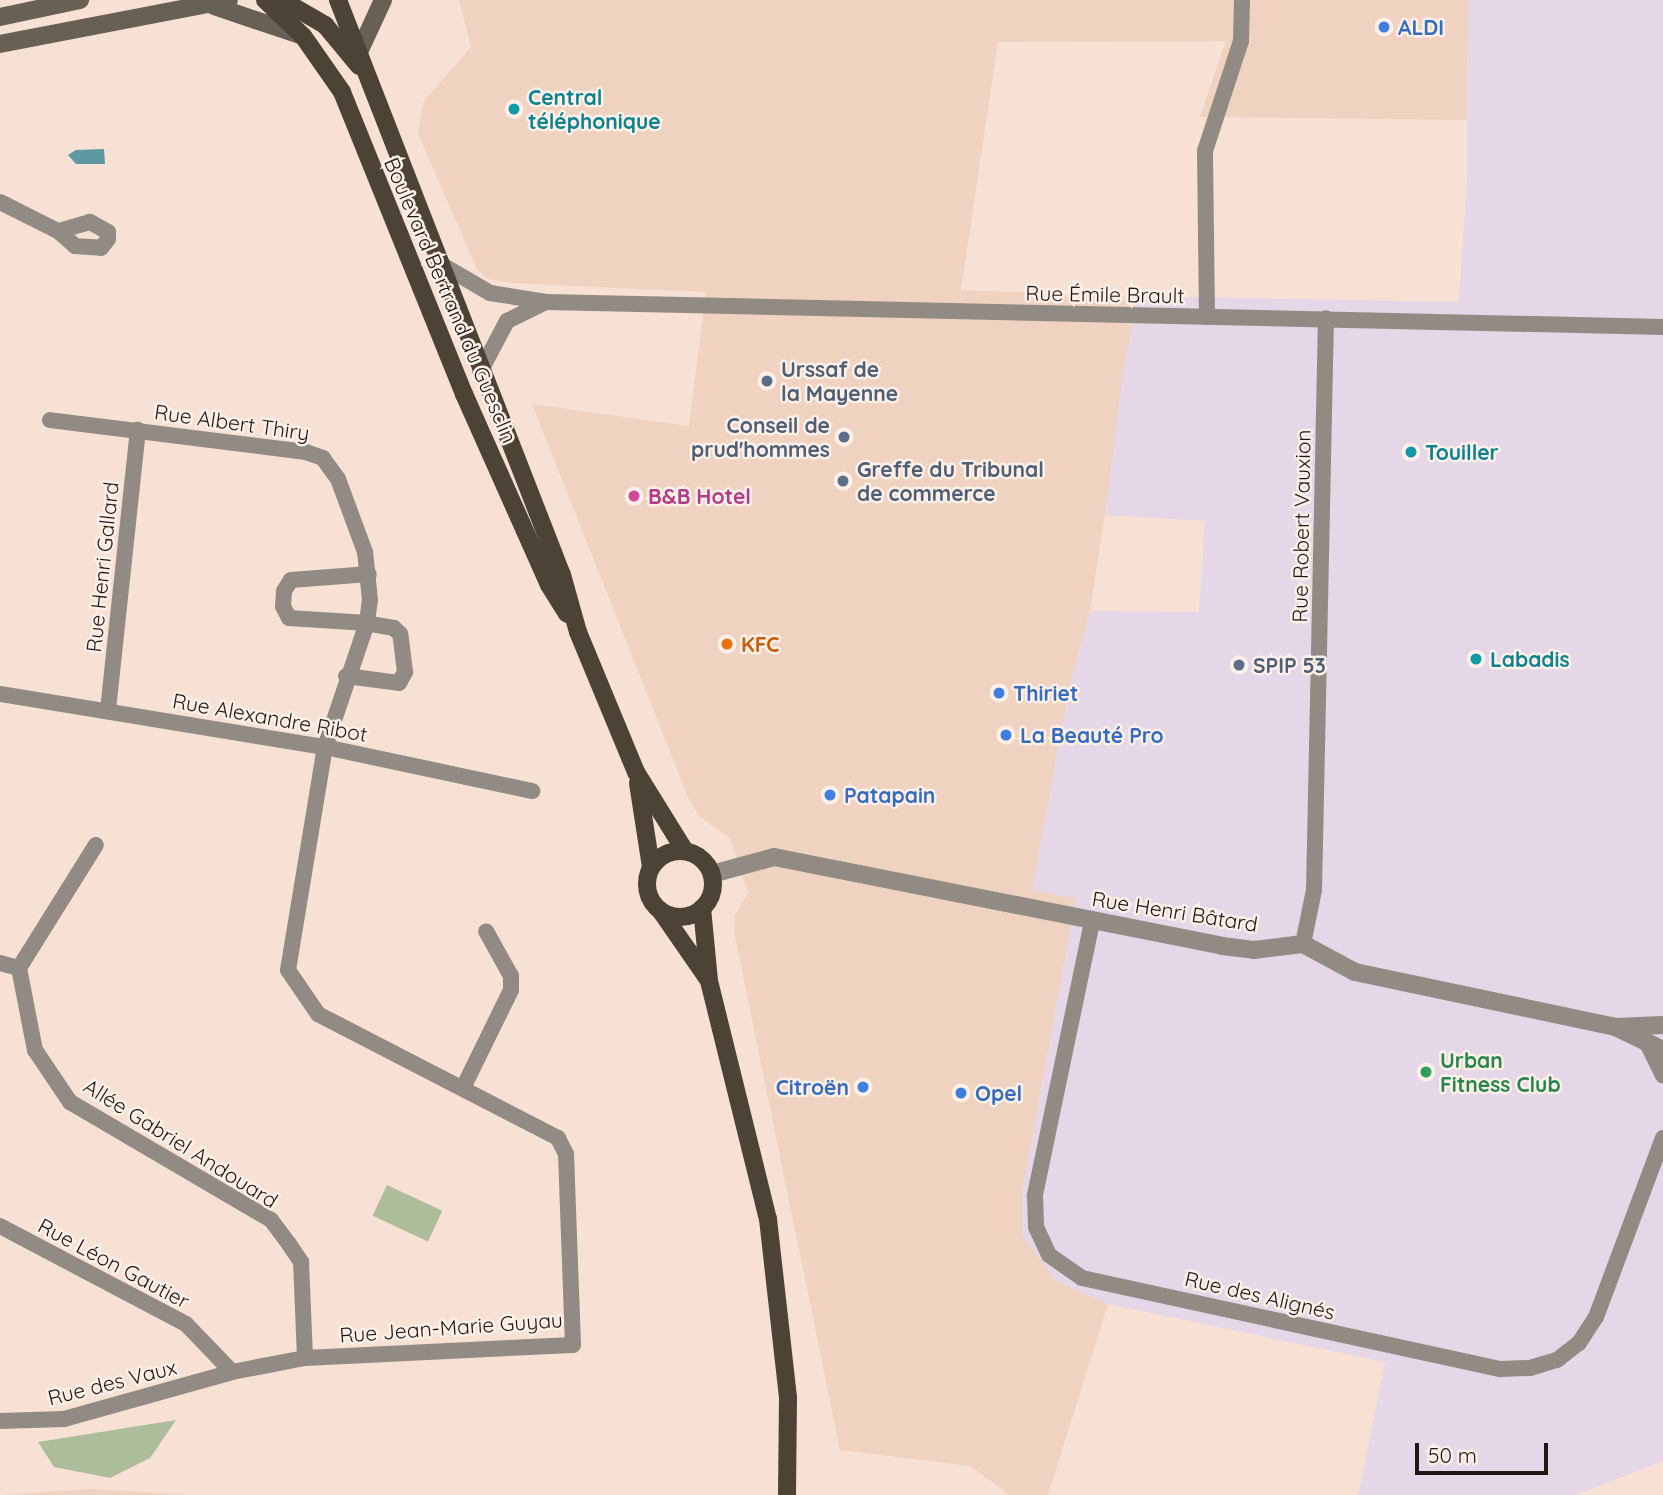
<!DOCTYPE html>
<meta charset="utf-8">
<style>
body{margin:0}
#map{position:relative;width:1663px;height:1495px;overflow:hidden;background:#f7e1d4;font-family:Quicksand,sans-serif}
div>[style]{position:absolute}
.built>*{inset:0;background:#f0d2c1}
.industrial>*{inset:0;background:#e5d6e8}
.green>*{inset:0;background:#adbd9c;transform-origin:0 0}
.water>*{inset:0;background:#5c99a3}
.minor>*{height:16px;margin:-8px;padding:0 8px;transform-origin:8px;border-radius:8px;background:#918b83}
.tertiary>*{height:18px;margin:-9px;padding:0 9px;transform-origin:9px;border-radius:9px;background:#918b83}
.secondary>*{height:18px;margin:-9px;padding:0 9px;transform-origin:9px;border-radius:9px;background:#696055}
.primary>*{height:18px;margin:-9px;padding:0 9px;transform-origin:9px;border-radius:9px;background:#4c4235}
.primary>.ring{margin:-9px;padding:0;box-sizing:content-box;background:none;border:18px solid #4c4235;border-radius:50%}
.dots>*{width:19px;height:19px;translate:-50% -50%;box-sizing:border-box;border:4px solid #fdf0e8;border-radius:50%}
span{translate:-50% -50%;white-space:nowrap;text-align:center;line-height:1.15;-webkit-text-stroke:5px #fdf0e8;paint-order:stroke}
.shop-label{font-size:21px;color:#366cbe;font-weight:700}
.left{translate:0 -50%;text-align:left}
.right{translate:-100% -50%;text-align:right}
.culture-label{font-size:21px;color:#0d838f;font-weight:700}
.street-label{font-size:21px;color:#1f1713}
.service-label{font-size:21px;color:#4e5e75;font-weight:700}
.hotel-label{font-size:21px;color:#b23c85;font-weight:700}
.food-label{font-size:21px;color:#c56008;font-weight:700}
.leisure-label{font-size:21px;color:#27864d;font-weight:700}
.scale{position:absolute;left:1415px;top:1443px;width:133px;height:32px;box-sizing:border-box;border:4px solid #1f1713;border-top:0;padding-left:9px;font-size:21px;line-height:24px;white-space:nowrap;color:#1f1713;-webkit-text-stroke:5px #fdf0e8;paint-order:stroke}
</style>
<div id="map">
<div class="built">
<i style="clip-path:polygon(459px 0,1468px 0,1467px 120px,1200px 117px,1226px 41px,998px 42px,961px 290px,1138px 296px,1090px 611px,1069px 689px,1032px 890px,1076px 898px,1022px 1193px,1022px 1235px,1057px 1281px,1108px 1304px,1048px 1495px,1010px 1495px,970px 1466px,840px 1450px,734px 932px,735px 915px,748px 893px,730px 838px,700px 817px,689px 800px,532px 404px,689px 426px,706px 292px,509px 283px,488px 279px,477px 269px,418px 134px,423px 102px,471px 47px)"></i>
<i style="clip-path:polygon(91px 1489px,192px 1495px,3px 1495px)"></i>
</div>
<div class="industrial">
<i style="clip-path:polygon(1468px 0,1663px 0,1663px 1461px,1575px 1495px,1358px 1495px,1385px 1362px,1108px 1304px,1057px 1281px,1022px 1235px,1022px 1193px,1076px 899px,1032px 890px,1069px 689px,1090px 611px,1199px 612px,1205px 521px,1105px 515px,1123px 371px,1138px 296px,1459px 302px,1467px 177px)"></i>
</div>
<div class="green">
<i style="left:387px;top:1185px;width:61px;height:34px;rotate:25deg"></i>
<i style="clip-path:polygon(176px 1420px,150px 1458px,110px 1478px,54px 1467px,38px 1442px)"></i>
</div>
<div class="water">
<i style="clip-path:polygon(104px 149px,105px 164px,76px 164px,68px 155px,76px 150px)"></i>
</div>
<div class="minor">
<i style="left:0;top:202px;width:65px;rotate:26.6deg"></i>
<i style="left:58px;top:231px;width:23px;rotate:41deg"></i>
<i style="left:75px;top:246px;width:26px;rotate:4deg"></i>
<i style="left:101px;top:248px;width:11px;rotate:-52deg"></i>
<i style="left:108px;top:239px;width:7px;rotate:-90deg"></i>
<i style="left:108px;top:232px;width:21px;rotate:-151deg"></i>
<i style="left:90px;top:222px;width:33px;rotate:164deg"></i>
<i style="left:437px;top:262px;width:61px;rotate:30.3deg"></i>
<i style="left:490px;top:293px;width:57px;rotate:9.1deg"></i>
<i style="left:546px;top:302px;width:1117px;rotate:1.28deg"></i>
<i style="left:1207px;top:317px;width:166px;rotate:-90.7deg"></i>
<i style="left:1205px;top:151px;width:116px;rotate:-71.9deg"></i>
<i style="left:1241px;top:41px;width:41px;rotate:-88.6deg"></i>
<i style="left:480px;top:372px;width:58px;rotate:-62.1deg"></i>
<i style="left:507px;top:321px;width:43px;rotate:-26deg"></i>
<i style="left:346px;top:676px;width:53px;rotate:7.5deg"></i>
<i style="left:399px;top:683px;width:13px;rotate:-61deg"></i>
<i style="left:405px;top:672px;width:38px;rotate:-97deg"></i>
<i style="left:400px;top:634px;width:8px;rotate:-135deg"></i>
<i style="left:394px;top:628px;width:27px;rotate:-170deg"></i>
<i style="left:367px;top:623px;width:78px;rotate:-176.3deg"></i>
<i style="left:289px;top:618px;width:13px;rotate:-117deg"></i>
<i style="left:283px;top:606px;width:15px;rotate:-86deg"></i>
<i style="left:284px;top:591px;width:13px;rotate:-58deg"></i>
<i style="left:291px;top:580px;width:78px;rotate:-4.4deg"></i>
<i style="left:0;top:694px;width:329px;rotate:9.3deg"></i>
<i style="left:325px;top:747px;width:212px;rotate:12deg"></i>
<i style="left:108px;top:710px;width:282px;rotate:-83.9deg"></i>
<i style="left:1092px;top:922px;width:280px;rotate:101.8deg"></i>
<i style="left:1035px;top:1196px;width:31px;rotate:88deg"></i>
<i style="left:1036px;top:1227px;width:31px;rotate:65deg"></i>
<i style="left:1049px;top:1255px;width:40px;rotate:34.9deg"></i>
<i style="left:1082px;top:1278px;width:428px;rotate:12.3deg"></i>
<i style="left:1500px;top:1369px;width:30px;rotate:-2deg"></i>
<i style="left:1530px;top:1368px;width:28px;rotate:-17deg"></i>
<i style="left:1557px;top:1360px;width:28px;rotate:-38deg"></i>
<i style="left:1579px;top:1343px;width:31px;rotate:-57deg"></i>
<i style="left:1596px;top:1317px;width:191px;rotate:-69.5deg"></i>
<i style="left:1303px;top:944px;width:55px;rotate:-78.5deg"></i>
<i style="left:1314px;top:890px;width:572px;rotate:-88.8deg"></i>
<i style="left:0;top:963px;width:20px;rotate:15deg"></i>
<i style="left:19px;top:968px;width:84px;rotate:79deg"></i>
<i style="left:35px;top:1050px;width:63px;rotate:56.1deg"></i>
<i style="left:70px;top:1102px;width:233px;rotate:30.4deg"></i>
<i style="left:271px;top:1220px;width:30px;rotate:53deg"></i>
<i style="left:289px;top:1244px;width:22px;rotate:56deg"></i>
<i style="left:301px;top:1262px;width:96px;rotate:87.6deg"></i>
<i style="left:19px;top:968px;width:145px;rotate:-58deg"></i>
<i style="left:1648px;top:1045px;width:34px;rotate:64deg"></i>
<i style="left:463px;top:1088px;width:109px;rotate:-63.9deg"></i>
<i style="left:511px;top:990px;width:14px;rotate:-90deg"></i>
<i style="left:511px;top:976px;width:51px;rotate:-119.1deg"></i>
<i style="left:0;top:1226px;width:210px;rotate:27.8deg"></i>
<i style="left:186px;top:1324px;width:66px;rotate:46.2deg"></i>
<i style="left:0;top:1421px;width:64px;rotate:-1.8deg"></i>
<i style="left:64px;top:1419px;width:174px;rotate:-15.6deg"></i>
<i style="left:232px;top:1372px;width:74px;rotate:-10.9deg"></i>
<i style="left:305px;top:1358px;width:268px;rotate:-2.8deg"></i>
<i style="left:573px;top:1345px;width:191px;rotate:-92.1deg"></i>
<i style="left:566px;top:1154px;width:18px;rotate:-117deg"></i>
<i style="left:558px;top:1138px;width:270px;rotate:-152.7deg"></i>
<i style="left:318px;top:1014px;width:53px;rotate:-124.3deg"></i>
<i style="left:288px;top:970px;width:226px;rotate:-80.6deg"></i>
<i style="left:325px;top:747px;width:131px;rotate:-71.3deg"></i>
<i style="left:367px;top:623px;width:23px;rotate:-83deg"></i>
<i style="left:370px;top:600px;width:48px;rotate:-95.9deg"></i>
<i style="left:365px;top:552px;width:78px;rotate:-110.3deg"></i>
<i style="left:338px;top:479px;width:26px;rotate:-126deg"></i>
<i style="left:323px;top:458px;width:18px;rotate:-161deg"></i>
<i style="left:306px;top:452px;width:258px;rotate:-172.9deg"></i>
</div>
<div class="tertiary">
<i style="left:712px;top:874px;width:64px;rotate:-15.3deg"></i>
<i style="left:774px;top:857px;width:457px;rotate:11.2deg"></i>
<i style="left:1222px;top:946px;width:32px;rotate:7deg"></i>
<i style="left:1254px;top:950px;width:49px;rotate:-7deg"></i>
<i style="left:1303px;top:944px;width:59px;rotate:28.3deg"></i>
<i style="left:1355px;top:972px;width:266px;rotate:11.9deg"></i>
<i style="left:1615px;top:1027px;width:53px;rotate:25.6deg"></i>
<i style="left:1615px;top:1027px;width:48px;rotate:-2.4deg"></i>
</div>
<div class="secondary">
<i style="left:214px;top:6px;width:94px;rotate:18.6deg"></i>
<i style="left:0;top:17px;width:82px;rotate:-12deg"></i>
<i style="left:0;top:44px;width:233px;rotate:-10.9deg"></i>
<i style="left:359px;top:52px;width:57px;rotate:-65.2deg"></i>
</div>
<div class="primary">
<i style="left:265px;top:0;width:52px;rotate:43.5deg"></i>
<i style="left:303px;top:36px;width:68px;rotate:55.1deg"></i>
<i style="left:342px;top:92px;width:326px;rotate:68deg"></i>
<i style="left:464px;top:394px;width:209px;rotate:66deg"></i>
<i style="left:549px;top:585px;width:34px;rotate:58deg"></i>
<i style="left:282px;top:0;width:50px;rotate:30.2deg"></i>
<i style="left:325px;top:25px;width:53px;rotate:50.3deg"></i>
<i style="left:338px;top:0;width:617px;rotate:68.72deg"></i>
<i style="left:562px;top:575px;width:59px;rotate:74.3deg"></i>
<i style="left:578px;top:632px;width:152px;rotate:67.5deg"></i>
<i style="left:636px;top:772px;width:93px;rotate:58.2deg"></i>
<i style="left:638px;top:783px;width:85px;rotate:81.2deg"></i>
<i class="ring" style="left:647px;top:851px;width:48px;height:48px"></i>
<i style="left:702px;top:908px;width:73px;rotate:84.5deg"></i>
<i style="left:709px;top:981px;width:245px;rotate:76.1deg"></i>
<i style="left:768px;top:1219px;width:180px;rotate:83.6deg"></i>
<i style="left:788px;top:1398px;width:97px;rotate:90.6deg"></i>
<i style="left:660px;top:910px;width:83px;rotate:55.3deg"></i>
</div>
<div class="dots">
<i style="left:1384px;top:27px;background:#3f7fe0"></i>
<i style="left:514px;top:109px;background:#0f9aa8"></i>
<i style="left:767px;top:381px;background:#5c6f8a"></i>
<i style="left:844px;top:437px;background:#5c6f8a"></i>
<i style="left:1411px;top:452px;background:#0f9aa8"></i>
<i style="left:843px;top:481px;background:#5c6f8a"></i>
<i style="left:634px;top:496px;background:#d1479c"></i>
<i style="left:727px;top:644px;background:#e8710a"></i>
<i style="left:1476px;top:659px;background:#0f9aa8"></i>
<i style="left:1239px;top:665px;background:#5c6f8a"></i>
<i style="left:999px;top:693px;background:#3f7fe0"></i>
<i style="left:1006px;top:735px;background:#3f7fe0"></i>
<i style="left:830px;top:795px;background:#3f7fe0"></i>
<i style="left:1426px;top:1072px;background:#2e9e5b"></i>
<i style="left:863px;top:1087px;background:#3f7fe0"></i>
<i style="left:961px;top:1093px;background:#3f7fe0"></i>
</div>
<div class="shop-label">
<span class="left" style="left:1398px;top:27px">ALDI</span>
<span class="left" style="left:1013px;top:693px">Thiriet</span>
<span class="left" style="left:1020px;top:735px">La Beauté Pro</span>
<span class="left" style="left:844px;top:795px">Patapain</span>
<span class="right" style="left:849px;top:1087px">Citroën</span>
<span class="left" style="left:975px;top:1093px">Opel</span>
</div>
<div class="culture-label">
<span class="left" style="left:528px;top:109px">Central<br>téléphonique</span>
<span class="left" style="left:1425px;top:452px">Touiller</span>
<span class="left" style="left:1490px;top:659px">Labadis</span>
</div>
<div class="street-label">
<span style="left:1105px;top:294px;rotate:1deg">Rue Émile Brault</span>
<span style="left:451px;top:300px;rotate:67deg">Boulevard Bertrand du Guesclin</span>
<span style="left:232px;top:422px;rotate:8deg">Rue Albert Thiry</span>
<span style="left:1301px;top:526px;rotate:-89deg">Rue Robert Vauxion</span>
<span style="left:102px;top:567px;rotate:-84deg">Rue Henri Gallard</span>
<span style="left:270px;top:717px;rotate:10deg">Rue Alexandre Ribot</span>
<span style="left:1175px;top:911px;rotate:9deg">Rue Henri Bâtard</span>
<span style="left:181px;top:1143px;rotate:32deg">Allée Gabriel Andouard</span>
<span style="left:114px;top:1263px;rotate:28deg">Rue Léon Gautier</span>
<span style="left:1260px;top:1295px;rotate:13deg">Rue des Alignés</span>
<span style="left:451px;top:1327px;rotate:-4deg">Rue Jean-Marie Guyau</span>
<span style="left:112px;top:1382px;rotate:-14deg">Rue des Vaux</span>
</div>
<div class="service-label">
<span class="left" style="left:781px;top:381px">Urssaf de<br>la Mayenne</span>
<span class="right" style="left:830px;top:437px">Conseil de<br>prud'hommes</span>
<span class="left" style="left:857px;top:481px">Greffe du Tribunal<br>de commerce</span>
<span class="left" style="left:1253px;top:665px">SPIP 53</span>
</div>
<div class="hotel-label">
<span class="left" style="left:648px;top:496px">B&amp;B Hotel</span>
</div>
<div class="food-label">
<span class="left" style="left:741px;top:644px">KFC</span>
</div>
<div class="leisure-label">
<span class="left" style="left:1440px;top:1072px">Urban<br>Fitness Club</span>
</div>
<div class="scale">50 m</div>
</div>
